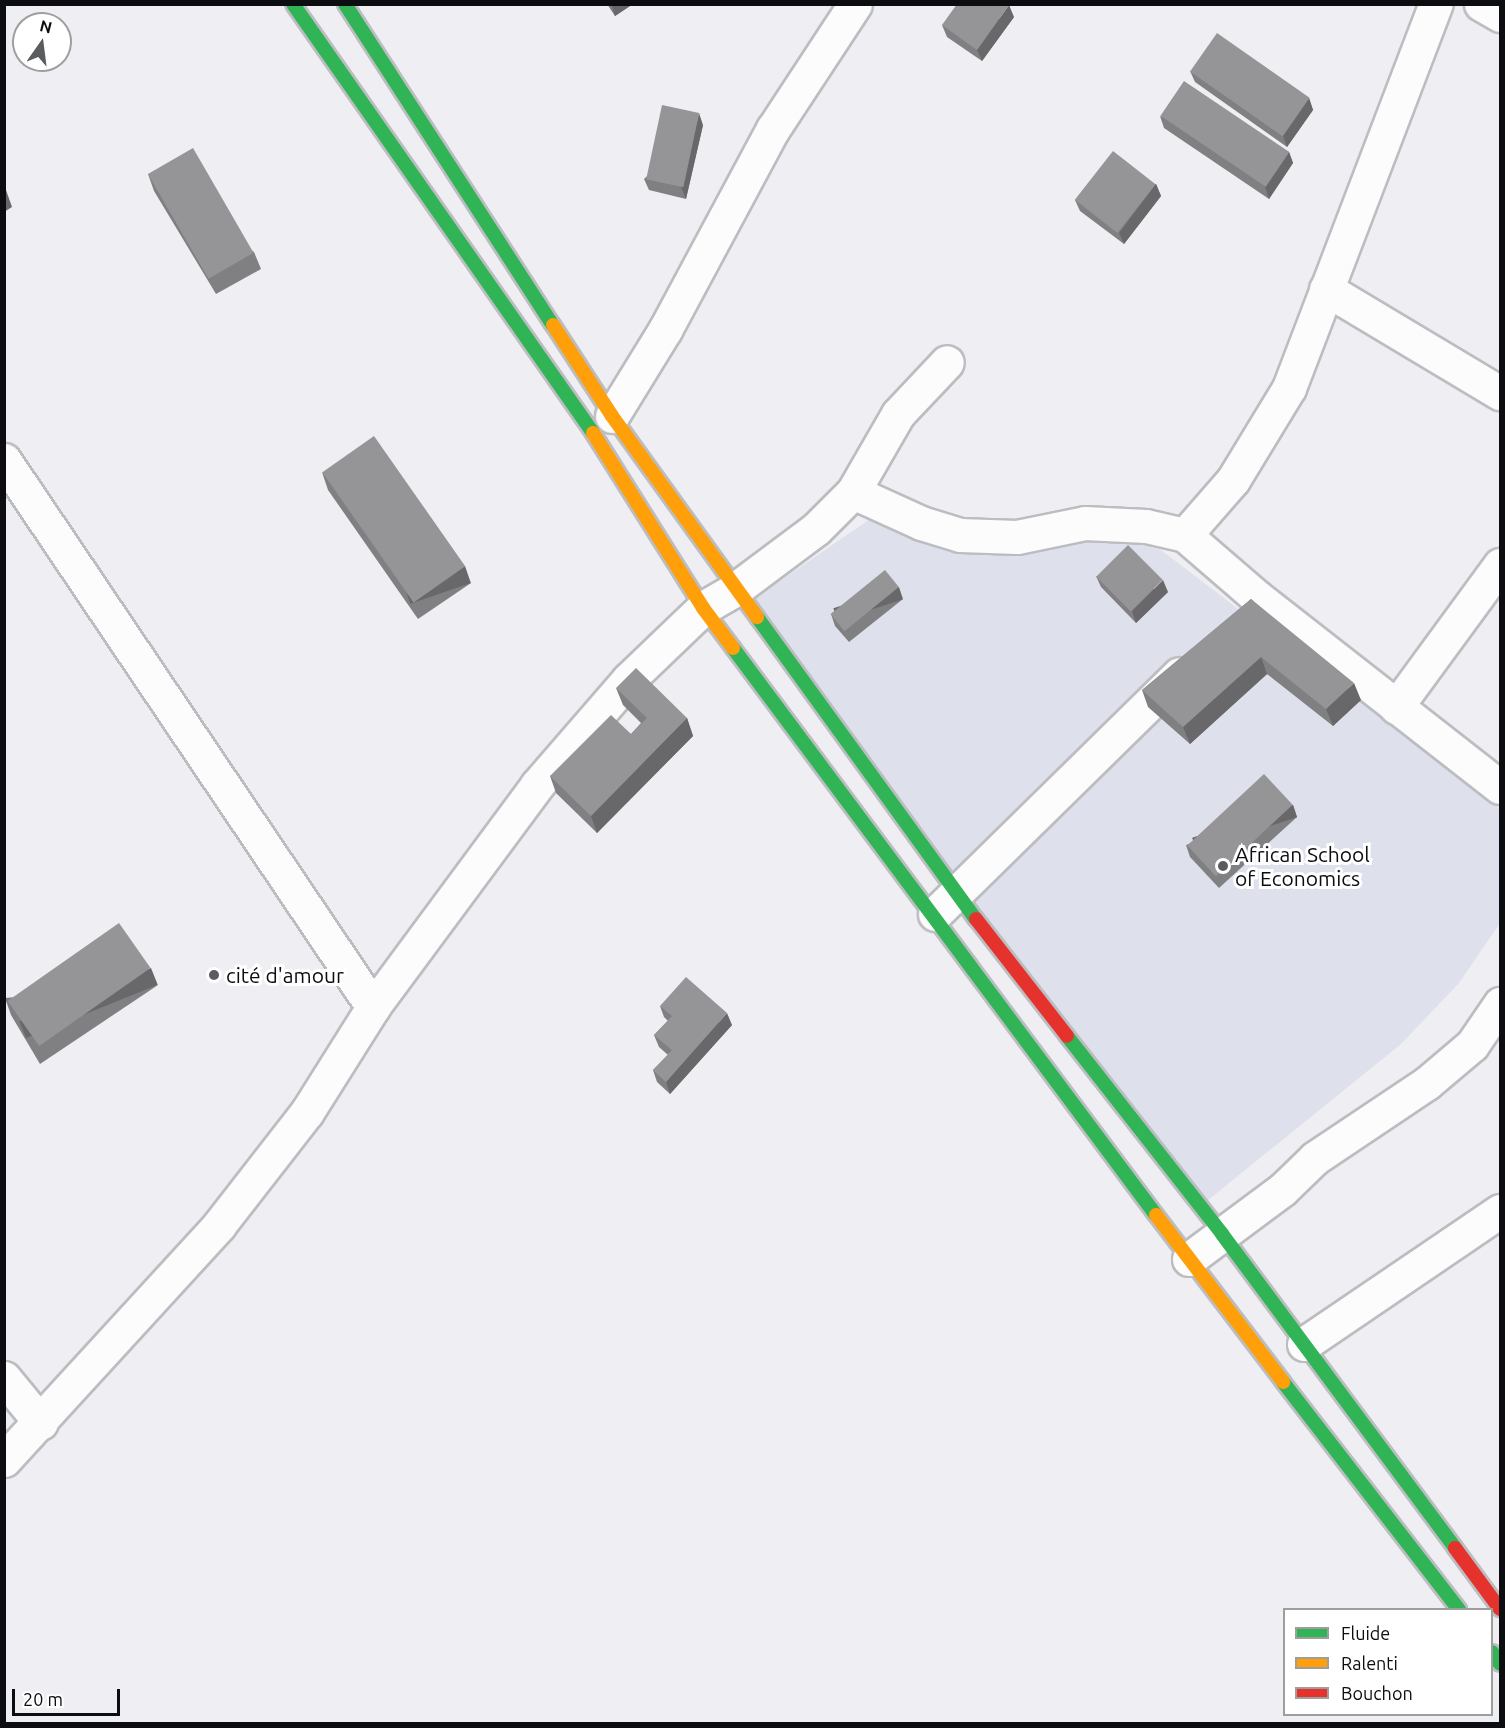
<!DOCTYPE html>
<meta charset="utf-8">
<style>
body{margin:0}
#map{position:relative;width:1505px;height:1728px;overflow:hidden;background:#eeeef3;font-family:Ubuntu,sans-serif}
div>[style]{position:absolute}
.built>*{inset:0;background:#dee0ec}
.roads{filter:drop-shadow(2px 0 #bcbdc1) drop-shadow(-2px 0 #bcbdc1) drop-shadow(0 2px #bcbdc1) drop-shadow(0 -2px #bcbdc1)}
.street>*{height:33px;margin:-16.5px;padding:0 16.5px;transform-origin:16.5px;border-radius:16.5px;background:#fcfcfd}
.fast>*{height:14px;margin:-7px;padding:0 7px;transform-origin:7px;border-radius:7px;background:#30b455}
.slow>*{height:14px;margin:-7px;padding:0 7px;transform-origin:7px;border-radius:7px;background:#ff9f0a}
.jam>*{height:14px;margin:-7px;padding:0 7px;transform-origin:7px;border-radius:7px;background:#e5322d}
.wall>*{inset:0;background:#808083}
.shaded-wall>*{inset:0;background:#68686a;transform-origin:0 0}
.building>*{inset:0;background:#959598;transform-origin:0 0}
.dots>*{width:16px;height:16px;translate:-50% -50%;box-sizing:border-box;border:3px solid #fff;border-radius:50%}
span{translate:-50% -50%;white-space:nowrap;text-align:center;line-height:1.15;-webkit-text-stroke:6px #fff;paint-order:stroke}
.poi-label{font-size:21px;color:#0c0d10}
.left{translate:0 -50%;text-align:left}
.frame{position:absolute;inset:0;border:6px solid #0c0d10;pointer-events:none}
.legend{position:absolute;left:1283px;top:1608px;width:210px;height:108px;box-sizing:border-box;background:#fff;border:2px solid #9e9e9f;margin:0;padding:8px 10px;list-style:none;font-size:18px;color:#0c0d10}
.legend li{display:flex;align-items:center;gap:12px;height:30px}
.legend b{width:30px;border:2px solid #9e9e9f}
.north{position:absolute;left:12px;top:12px;width:60px;height:60px;box-sizing:border-box;background:#fff;border:2px solid #9e9e9f;border-radius:50%;rotate:14deg;font-size:16px;font-weight:700;line-height:24px;text-align:center;color:#0c0d10}
.north::after{content:'';display:block;margin:auto;width:21px;height:27px;background:#5b5c5f;clip-path:polygon(50% 0,100% 100%,50% 72%,0 100%)}
.scale{position:absolute;left:12px;top:1689px;width:108px;height:27px;box-sizing:border-box;border:3px solid #0c0d10;border-top:0;padding-left:8px;font-size:18px;line-height:21px;white-space:nowrap;color:#0c0d10;-webkit-text-stroke:4px #fff;paint-order:stroke}
</style>
<div id="map">
<div class="built">
<i style="clip-path:polygon(873px 517px,922px 543px,974px 546px,1095px 530px,1161px 550px,1500px 809px,1500px 923px,1459px 983px,1401px 1044px,1202px 1205px,748px 603px)"></i>
</div>
<div class="roads">
<div class="street">
<i style="left:1481px;top:4px;width:22px;rotate:30deg"></i>
<i style="left:1326px;top:289px;width:203px;rotate:30.9deg"></i>
<i style="left:612px;top:416px;width:101px;rotate:-58.4deg"></i>
<i style="left:665px;top:330px;width:228px;rotate:-61.8deg"></i>
<i style="left:773px;top:129px;width:149px;rotate:-56.7deg"></i>
<i style="left:4px;top:460px;width:660px;rotate:56deg"></i>
<i style="left:853px;top:492px;width:90px;rotate:-60deg"></i>
<i style="left:898px;top:414px;width:71px;rotate:-46.7deg"></i>
<i style="left:1185px;top:535px;width:73px;rotate:-48.9deg"></i>
<i style="left:1233px;top:480px;width:108px;rotate:-58.7deg"></i>
<i style="left:1289px;top:388px;width:411px;rotate:-69.1deg"></i>
<i style="left:1396px;top:707px;width:176px;rotate:-53.8deg"></i>
<i style="left:935px;top:914px;width:342px;rotate:-44.5deg"></i>
<i style="left:1189px;top:1259px;width:116px;rotate:-36.6deg"></i>
<i style="left:1282px;top:1190px;width:46px;rotate:-44.1deg"></i>
<i style="left:1315px;top:1158px;width:135px;rotate:-33.8deg"></i>
<i style="left:1427px;top:1083px;width:59px;rotate:-40.2deg"></i>
<i style="left:1472px;top:1045px;width:50px;rotate:-55.7deg"></i>
<i style="left:1304px;top:1344px;width:237px;rotate:-34.2deg"></i>
<i style="left:4px;top:1378px;width:58px;rotate:50.6deg"></i>
<i style="left:4px;top:1460px;width:319px;rotate:-47.5deg"></i>
<i style="left:219px;top:1225px;width:143px;rotate:-52.1deg"></i>
<i style="left:307px;top:1112px;width:124px;rotate:-57.8deg"></i>
<i style="left:373px;top:1007px;width:276px;rotate:-53.5deg"></i>
<i style="left:537px;top:785px;width:139px;rotate:-49.1deg"></i>
<i style="left:628px;top:680px;width:104px;rotate:-43.8deg"></i>
<i style="left:703px;top:608px;width:39px;rotate:-30deg"></i>
<i style="left:737px;top:588px;width:99px;rotate:-36.8deg"></i>
<i style="left:816px;top:529px;width:52px;rotate:-45deg"></i>
<i style="left:853px;top:492px;width:75px;rotate:24.5deg"></i>
<i style="left:921px;top:523px;width:41px;rotate:17.1deg"></i>
<i style="left:960px;top:535px;width:57px;rotate:2deg"></i>
<i style="left:1017px;top:537px;width:69px;rotate:-11.6deg"></i>
<i style="left:1085px;top:523px;width:61px;rotate:2.8deg"></i>
<i style="left:1146px;top:526px;width:40px;rotate:13deg"></i>
<i style="left:1185px;top:535px;width:96px;rotate:40.8deg"></i>
<i style="left:1258px;top:598px;width:307px;rotate:38deg"></i>
</div>
<div class="fast">
<i style="left:293px;top:4px;width:523px;rotate:55.03deg"></i>
<i style="left:345px;top:4px;width:382px;rotate:57.1deg"></i>
<i style="left:757px;top:617px;width:373px;rotate:54.1deg"></i>
<i style="left:733px;top:648px;width:707px;rotate:53.28deg"></i>
<i style="left:1067px;top:1036px;width:251px;rotate:51.9deg"></i>
<i style="left:1222px;top:1234px;width:391px;rotate:53.4deg"></i>
<i style="left:1283px;top:1382px;width:288px;rotate:52.3deg"></i>
<i style="left:1492px;top:1652px;width:14px;rotate:56deg"></i>
</div>
<div class="slow">
<i style="left:553px;top:325px;width:108px;rotate:57deg"></i>
<i style="left:612px;top:416px;width:248px;rotate:54.2deg"></i>
<i style="left:593px;top:433px;width:207px;rotate:57.8deg"></i>
<i style="left:703px;top:608px;width:50px;rotate:53.1deg"></i>
<i style="left:1156px;top:1215px;width:210px;rotate:52.7deg"></i>
</div>
<div class="jam">
<i style="left:976px;top:919px;width:148px;rotate:52.1deg"></i>
<i style="left:1455px;top:1548px;width:76px;rotate:53.6deg"></i>
</div>
</div>
<div class="wall">
<i style="clip-path:polygon(607px 4px,633px 4px,615px 16px)"></i>
<i style="clip-path:polygon(1014px 17px,982px 61px,947px 37px,942px 25px)"></i>
<i style="clip-path:polygon(1190px 71px,1309px 98px,1313px 110px,1287px 147px,1195px 82px)"></i>
<i style="clip-path:polygon(1160px 116px,1289px 152px,1293px 163px,1269px 199px,1164px 128px)"></i>
<i style="clip-path:polygon(703px 125px,686px 199px,649px 190px,644px 179px)"></i>
<i style="clip-path:polygon(148px 174px,254px 252px,261px 269px,216px 294px,154px 191px)"></i>
<i style="clip-path:polygon(1156px 184px,1161px 196px,1124px 244px,1080px 211px,1075px 200px)"></i>
<i style="clip-path:polygon(322px 472px,471px 583px,418px 619px,328px 490px)"></i>
<i style="clip-path:polygon(1096px 576px,1168px 592px,1136px 623px,1101px 587px)"></i>
<i style="clip-path:polygon(903px 599px,849px 642px,835px 626px,831px 614px)"></i>
<i style="clip-path:polygon(1251px 599px,1361px 700px,1333px 726px,1267px 674px,1190px 744px,1148px 707px,1142px 690px)"></i>
<i style="clip-path:polygon(616px 688px,687px 718px,693px 736px,597px 833px,556px 793px,550px 776px,631px 734px,641px 723px,623px 705px)"></i>
<i style="clip-path:polygon(1293px 805px,1297px 817px,1219px 888px,1190px 857px,1186px 845px)"></i>
<i style="clip-path:polygon(158px 985px,40px 1064px,11px 1015px,5px 998px)"></i>
<i style="clip-path:polygon(660px 1006px,732px 1025px,670px 1094px,657px 1082px,653px 1070px,668px 1055px,659px 1047px,654px 1035px,668px 1021px,664px 1017px)"></i>
</div>
<div class="shaded-wall">
<i style="clip-path:polygon(611px 4px,633px 4px,615px 16px)"></i>
<i style="clip-path:polygon(1009px 5px,1014px 17px,982px 61px,977px 50px)"></i>
<i style="clip-path:polygon(1309px 98px,1313px 110px,1287px 147px,1283px 136px)"></i>
<i style="clip-path:polygon(699px 113px,703px 125px,686px 199px,681px 187px)"></i>
<i style="clip-path:polygon(1289px 152px,1293px 163px,1269px 199px,1265px 187px)"></i>
<i style="clip-path:polygon(1156px 184px,1161px 196px,1124px 244px,1119px 233px)"></i>
<i style="clip-path:polygon(6px 190px,12px 207px,4px 212px,4px 191px)"></i>
<i style="left:465px;top:566px;width:18px;height:64px;rotate:71deg"></i>
<i style="clip-path:polygon(1163px 580px,1168px 592px,1136px 623px,1132px 611px)"></i>
<i style="left:899px;top:587px;width:13px;height:69px;rotate:72deg"></i>
<i style="clip-path:polygon(1261px 657px,1267px 674px,1190px 744px,1183px 727px)"></i>
<i style="clip-path:polygon(1354px 683px,1361px 700px,1333px 726px,1326px 709px)"></i>
<i style="clip-path:polygon(687px 718px,693px 736px,597px 833px,591px 816px)"></i>
<i style="left:1293px;top:805px;width:13px;height:106px;rotate:72deg"></i>
<i style="left:151px;top:968px;width:18px;height:142px;rotate:68deg"></i>
<i style="clip-path:polygon(727px 1013px,732px 1025px,670px 1094px,666px 1082px)"></i>
</div>
<div class="building">
<i style="clip-path:polygon(957px 4px,1009px 4px,1009px 5px,977px 50px,942px 25px)"></i>
<i style="left:1217px;top:33px;width:113px;height:47px;rotate:35deg"></i>
<i style="left:1184px;top:81px;width:127px;height:42px;rotate:34deg"></i>
<i style="left:662px;top:105px;width:38px;height:76px;rotate:12deg"></i>
<i style="left:193px;top:148px;width:121px;height:52px;rotate:60deg"></i>
<i style="left:1113px;top:151px;width:54px;height:62px;rotate:38deg"></i>
<i style="left:374px;top:436px;width:159px;height:63px;rotate:55deg"></i>
<i style="left:1128px;top:545px;width:49px;height:45px;rotate:45deg"></i>
<i style="left:885px;top:570px;width:22px;height:70px;rotate:51deg"></i>
<i style="clip-path:polygon(1251px 599px,1354px 683px,1326px 709px,1261px 657px,1183px 727px,1142px 690px)"></i>
<i style="clip-path:polygon(636px 668px,687px 718px,591px 816px,550px 776px,611px 715px,631px 734px,647px 718px,616px 688px)"></i>
<i style="left:1264px;top:774px;width:42px;height:105px;rotate:47deg"></i>
<i style="left:119px;top:923px;width:55px;height:136px;rotate:55deg"></i>
<i style="clip-path:polygon(686px 977px,727px 1013px,666px 1082px,653px 1070px,672px 1050px,654px 1035px,672px 1016px,660px 1006px)"></i>
</div>
<div class="dots">
<i style="left:1223px;top:866px;background:#5b5c5f"></i>
<i style="left:214px;top:975px;background:#5b5c5f"></i>
</div>
<div class="poi-label">
<span class="left" style="left:1235px;top:866px">African School<br>of Economics</span>
<span class="left" style="left:226px;top:975px">cité d'amour</span>
</div>
<div class="frame"></div>
<ul class="legend">
<li><b style="height:8px;background:#30b455"></b>Fluide</li>
<li><b style="height:8px;background:#ff9f0a"></b>Ralenti</li>
<li><b style="height:8px;background:#e5322d"></b>Bouchon</li>
</ul>
<div class="north">N</div>
<div class="scale">20 m</div>
</div>
